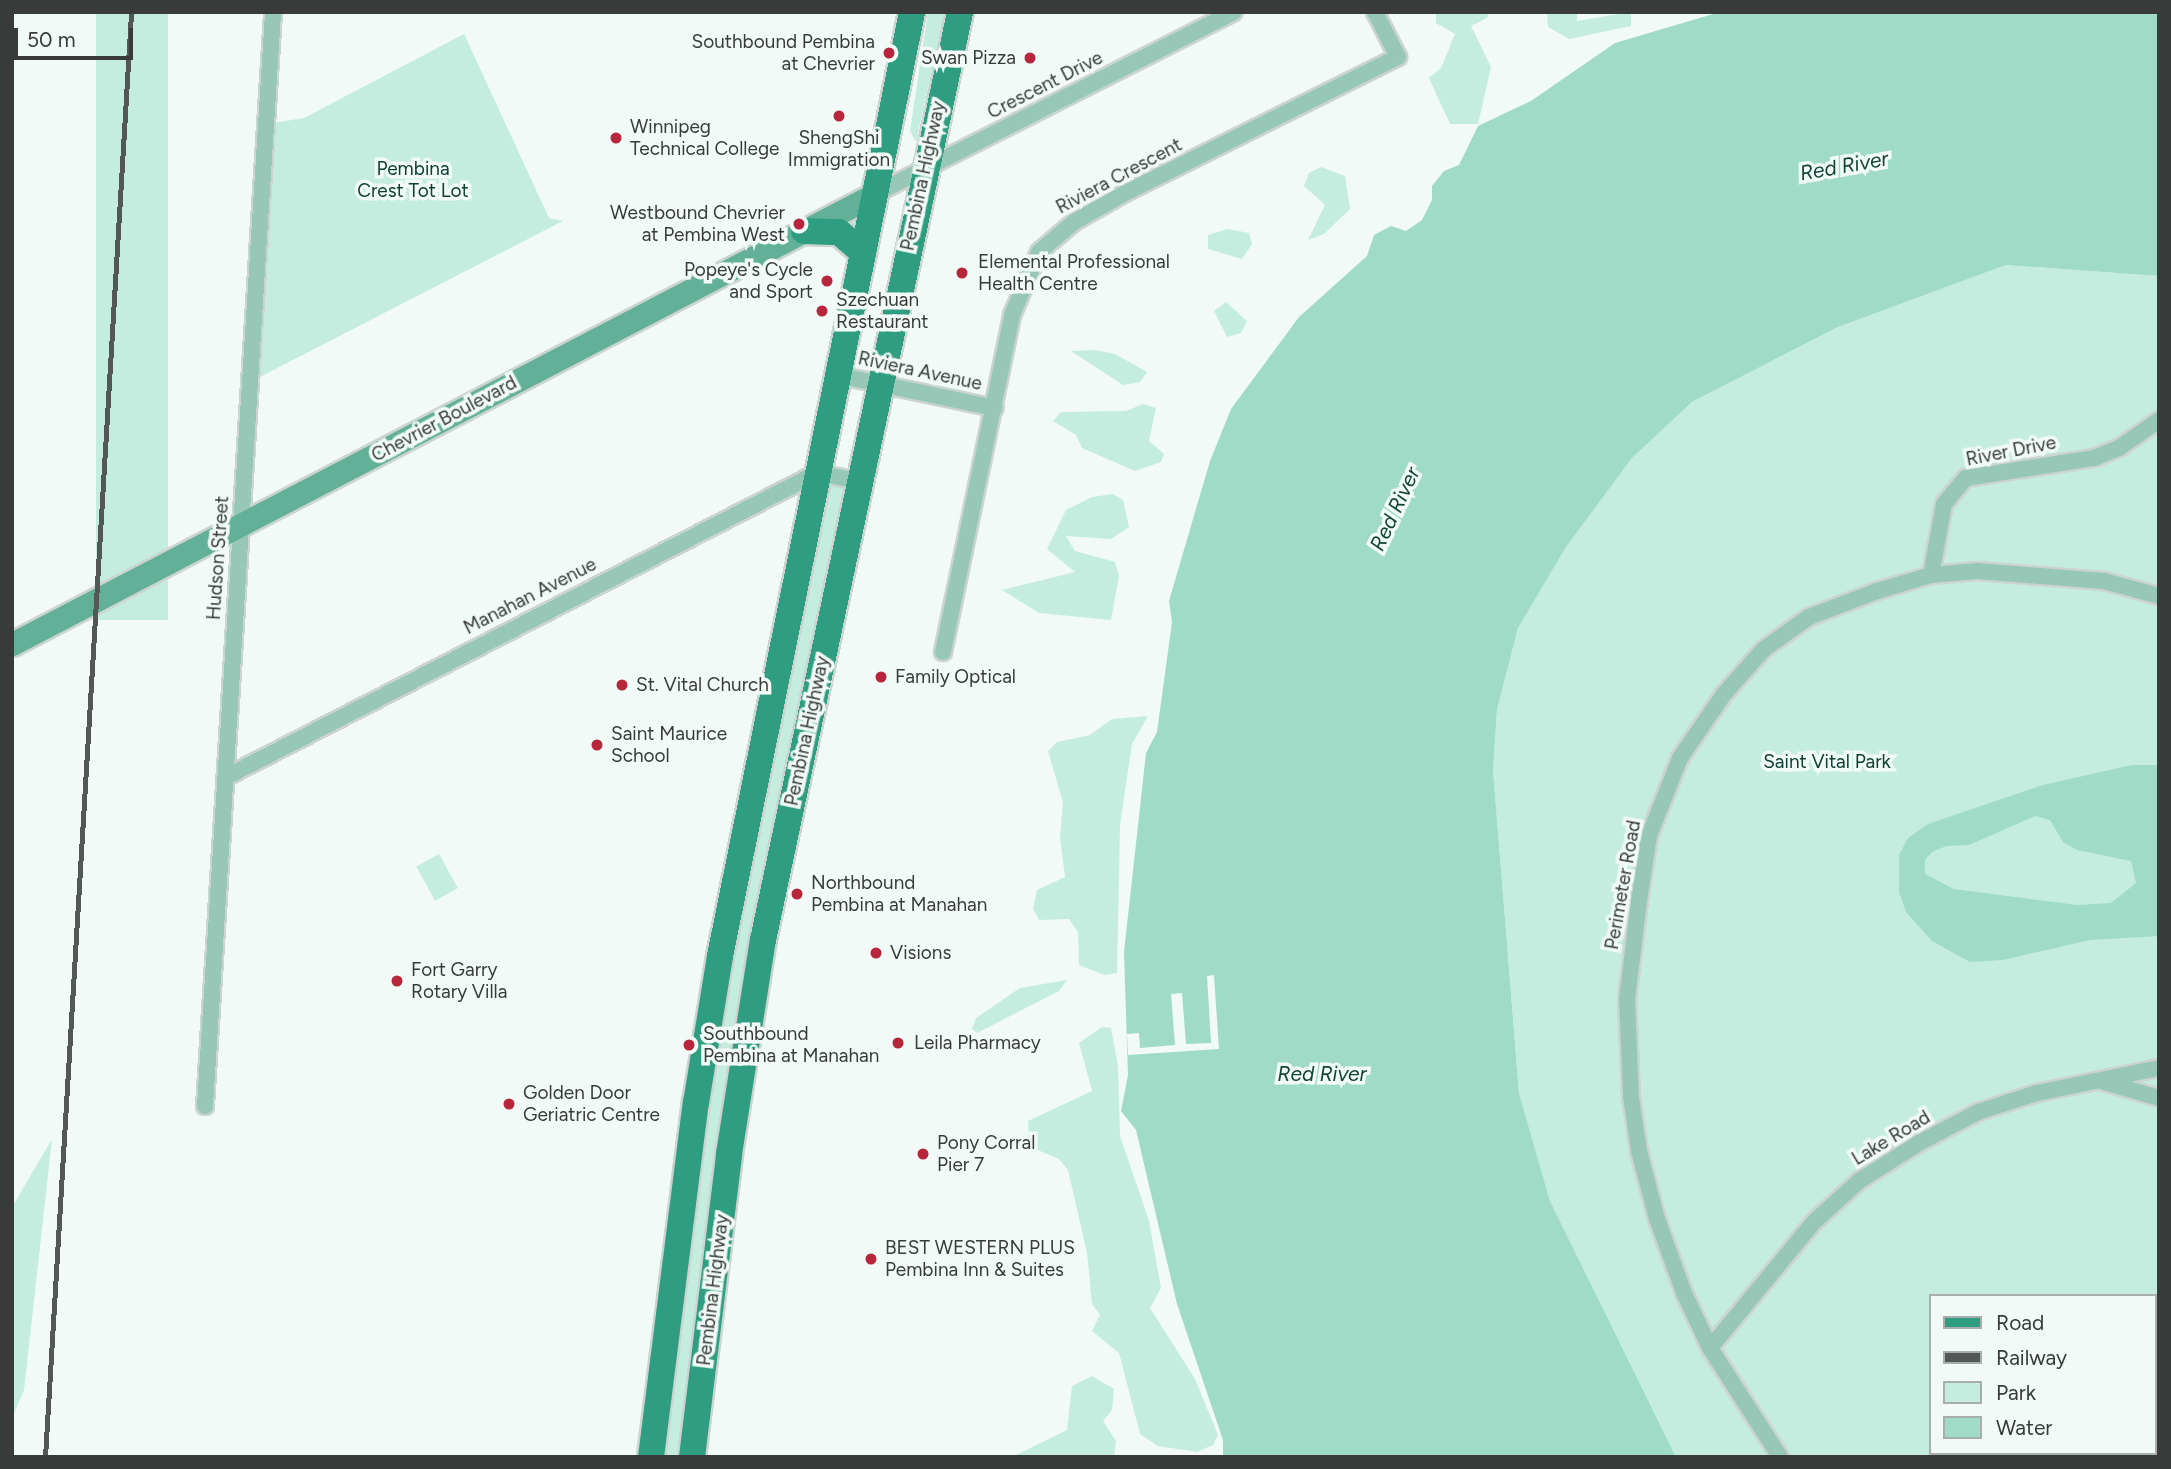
<!DOCTYPE html>
<style>
body{margin:0}
#map{position:relative;width:2171px;height:1469px;overflow:hidden;background:#f1faf7;font-family:Figtree,sans-serif}
div>[style]{position:absolute}
.green>*{inset:0;background:#c5eddf;transform-origin:0 0}
.water>*{inset:0;background:#9fdbc6}
.pier>*{inset:0;background:#f1faf7}
.roads{filter:drop-shadow(2px 0 #ccd4d1) drop-shadow(-2px 0 #ccd4d1) drop-shadow(0 2px #ccd4d1) drop-shadow(0 -2px #ccd4d1)}
.street>*{height:16px;margin:-8px;padding:0 8px;transform-origin:8px;border-radius:8px;background:#97c8b7}
.secondary>*{height:23px;margin:-11.5px;padding:0 11.5px;transform-origin:11.5px;border-radius:11.5px;background:#61b097}
.primary>*{height:26px;margin:-13px;padding:0 13px;transform-origin:13px;border-radius:13px;background:#2f9e80}
.rail>*{height:4.5px;margin:-2.25px;padding:0 2.25px;transform-origin:2.25px;border-radius:2.25px;background:#535756}
.dots>*{width:19px;height:19px;translate:-50% -50%;box-sizing:border-box;border:4px solid #f1faf7;border-radius:50%}
span{translate:-50% -50%;white-space:nowrap;text-align:center;line-height:1.15;-webkit-text-stroke:7px #f1faf7;paint-order:stroke}
.poi-label{font-size:19px;color:#383b3a}
.right{translate:-100% -50%;text-align:right}
.left{translate:0 -50%;text-align:left}
.street-label{font-size:19px;color:#383b3a}
.park-label{font-size:19px;color:#0c4032}
.water-label{font-size:21px;color:#124436;font-style:italic}
.frame{position:absolute;inset:0;border:14px solid #383b3a;pointer-events:none}
.legend{position:absolute;left:1929px;top:1294px;width:228px;height:161px;box-sizing:border-box;background:#f1faf7;border:2px solid #a7aeab;margin:0;padding:9px 12px;list-style:none;font-size:21px;color:#383b3a}
.legend li{display:flex;align-items:center;gap:14px;height:35px}
.legend b{width:35px;border:2px solid #a7aeab}
.scale{position:absolute;left:14px;top:28px;width:119px;height:32px;box-sizing:border-box;border:4px solid #383b3a;border-top:0;padding-left:9px;font-size:21px;line-height:24px;white-space:nowrap;color:#383b3a;-webkit-text-stroke:5px #f1faf7;paint-order:stroke}
</style>
<div id="map">
<div class="green">
<i style="left:96px;top:12px;width:72px;height:608px"></i>
<i style="clip-path:polygon(928px 12px,945px 12px,916px 142px,910px 131px)"></i>
<i style="clip-path:polygon(1436px 12px,1489px 12px,1487px 18px,1471px 26px,1491px 67px,1478px 124px,1450px 124px,1429px 78px,1441px 68px,1455px 34px,1436px 23px)"></i>
<i style="clip-path:polygon(1547px 12px,1577px 12px,1577px 21px,1631px 12px,1631px 26px,1569px 39px,1548px 27px)"></i>
<i style="clip-path:polygon(464px 34px,549px 218px,563px 221px,250px 382px,266px 124px,304px 118px)"></i>
<i style="clip-path:polygon(1321px 167px,1345px 176px,1350px 209px,1324px 234px,1308px 240px,1325px 205px,1304px 186px,1309px 173px)"></i>
<i style="clip-path:polygon(1228px 229px,1249px 233px,1252px 244px,1242px 259px,1208px 249px,1208px 235px)"></i>
<i style="clip-path:polygon(evenodd,2006px 265px,2159px 276px,2159px 1457px,1676px 1457px,1550px 1201px,1519px 1093px,1493px 770px,1497px 710px,1518px 628px,1566px 547px,1632px 458px,1692px 402px,1838px 327px,2006px 265px,1931px 1296px,2155px 1296px,2155px 1453px,1931px 1453px,1931px 1296px)"></i>
<i style="clip-path:polygon(1226px 302px,1247px 321px,1241px 333px,1227px 337px,1214px 311px)"></i>
<i style="clip-path:polygon(1095px 350px,1115px 354px,1147px 372px,1140px 382px,1123px 385px,1071px 351px)"></i>
<i style="clip-path:polygon(1143px 404px,1156px 408px,1149px 441px,1164px 454px,1161px 462px,1135px 471px,1082px 448px,1076px 435px,1053px 421px,1061px 412px,1126px 411px)"></i>
<i style="clip-path:polygon(815px 474px,859px 481px,765px 935px,692px 1457px,651px 1457px,696px 1103px)"></i>
<i style="clip-path:polygon(1113px 494px,1123px 500px,1129px 527px,1111px 539px,1066px 536px,1075px 551px,1115px 562px,1119px 576px,1111px 620px,1039px 613px,1002px 590px,1075px 572px,1047px 549px,1066px 510px,1092px 497px)"></i>
<i style="clip-path:polygon(1148px 716px,1132px 744px,1120px 825px,1117px 973px,1104px 975px,1079px 965px,1078px 932px,1069px 919px,1039px 920px,1033px 909px,1037px 890px,1065px 877px,1060px 838px,1063px 802px,1048px 751px,1057px 742px,1090px 735px,1112px 719px)"></i>
<i style="left:439px;top:854px;width:39px;height:26px;rotate:61deg"></i>
<i style="clip-path:polygon(1067px 980px,1059px 991px,977px 1033px,972px 1029px,976px 1018px,1020px 988px)"></i>
<i style="clip-path:polygon(1102px 1027px,1111px 1028px,1118px 1066px,1120px 1136px,1149px 1221px,1161px 1288px,1150px 1308px,1195px 1379px,1218px 1435px,1213px 1445px,1197px 1452px,1158px 1446px,1140px 1434px,1119px 1353px,1092px 1331px,1100px 1315px,1092px 1304px,1087px 1253px,1068px 1170px,1059px 1159px,1033px 1148px,1029px 1140px,1028px 1121px,1092px 1091px,1079px 1043px)"></i>
<i style="clip-path:polygon(52px 1139px,24px 1390px,12px 1418px,12px 1207px)"></i>
<i style="clip-path:polygon(1092px 1376px,1114px 1389px,1112px 1410px,1103px 1421px,1116px 1441px,1114px 1457px,1012px 1457px,1067px 1430px,1072px 1386px)"></i>
</div>
<div class="water">
<i style="clip-path:polygon(1720px 12px,2159px 12px,2159px 276px,2006px 265px,1838px 327px,1692px 402px,1632px 458px,1566px 547px,1518px 628px,1497px 710px,1493px 770px,1519px 1093px,1550px 1201px,1676px 1457px,1223px 1455px,1223px 1440px,1177px 1304px,1136px 1130px,1121px 1111px,1128px 1075px,1124px 952px,1146px 753px,1157px 732px,1172px 622px,1169px 601px,1210px 461px,1231px 409px,1299px 317px,1367px 256px,1374px 235px,1391px 226px,1406px 231px,1422px 220px,1432px 200px,1432px 186px,1444px 171px,1459px 165px,1478px 126px,1531px 101px,1615px 43px)"></i>
<i style="clip-path:polygon(evenodd,2132px 765px,2159px 765px,2159px 936px,2090px 940px,2003px 960px,1970px 962px,1932px 941px,1906px 912px,1899px 892px,1899px 855px,1908px 838px,1928px 824px,2043px 785px,2132px 765px,2035px 816px,2050px 820px,2063px 842px,2077px 850px,2131px 861px,2136px 883px,2111px 903px,2077px 905px,1954px 889px,1925px 874px,1925px 860px,1932px 852px,1946px 846px,1969px 845px,2035px 816px)"></i>
</div>
<div class="pier">
<i style="clip-path:polygon(1214px 975px,1219px 1049px,1128px 1055px,1127px 1034px,1139px 1033px,1140px 1048px,1175px 1045px,1171px 994px,1182px 993px,1186px 1044px,1211px 1043px,1207px 976px)"></i>
</div>
<div class="roads">
<div class="street">
<i style="left:875px;top:194px;width:402px;rotate:-26.9deg"></i>
<i style="left:837px;top:375px;width:161px;rotate:11.8deg"></i>
<i style="left:1931px;top:575px;width:72px;rotate:-79.6deg"></i>
<i style="left:1944px;top:504px;width:34px;rotate:-50deg"></i>
<i style="left:1966px;top:478px;width:130px;rotate:-8.9deg"></i>
<i style="left:2094px;top:458px;width:27px;rotate:-22deg"></i>
<i style="left:2119px;top:448px;width:49px;rotate:-35deg"></i>
<i style="left:943px;top:652px;width:344px;rotate:-78.4deg"></i>
<i style="left:1012px;top:315px;width:69px;rotate:-66.8deg"></i>
<i style="left:1039px;top:252px;width:46px;rotate:-40.6deg"></i>
<i style="left:1074px;top:222px;width:59px;rotate:-29.6deg"></i>
<i style="left:1125px;top:193px;width:305px;rotate:-26.5deg"></i>
<i style="left:1398px;top:57px;width:51px;rotate:-117.1deg"></i>
<i style="left:226px;top:777px;width:665px;rotate:-27.22deg"></i>
<i style="left:817px;top:473px;width:43px;rotate:10.8deg"></i>
<i style="left:2104px;top:1082px;width:57px;rotate:16.2deg"></i>
<i style="left:205px;top:1106px;width:1096px;rotate:-86.44deg"></i>
<i style="left:1710px;top:1348px;width:163px;rotate:-50.5deg"></i>
<i style="left:1814px;top:1222px;width:61px;rotate:-42.3deg"></i>
<i style="left:1859px;top:1181px;width:71px;rotate:-32.3deg"></i>
<i style="left:1919px;top:1143px;width:67px;rotate:-27.7deg"></i>
<i style="left:1978px;top:1112px;width:62px;rotate:-17.9deg"></i>
<i style="left:2037px;top:1093px;width:125px;rotate:-11.6deg"></i>
<i style="left:1780px;top:1457px;width:130px;rotate:-122.7deg"></i>
<i style="left:1710px;top:1348px;width:61px;rotate:-115.3deg"></i>
<i style="left:1684px;top:1293px;width:79px;rotate:-110deg"></i>
<i style="left:1657px;top:1219px;width:70px;rotate:-104.8deg"></i>
<i style="left:1639px;top:1151px;width:55px;rotate:-98.4deg"></i>
<i style="left:1631px;top:1097px;width:98px;rotate:-92.3deg"></i>
<i style="left:1627px;top:999px;width:99px;rotate:-83deg"></i>
<i style="left:1639px;top:901px;width:66px;rotate:-81.3deg"></i>
<i style="left:1649px;top:836px;width:84px;rotate:-68.3deg"></i>
<i style="left:1680px;top:758px;width:78px;rotate:-55.5deg"></i>
<i style="left:1724px;top:694px;width:60px;rotate:-48.4deg"></i>
<i style="left:1764px;top:649px;width:55px;rotate:-35.4deg"></i>
<i style="left:1809px;top:617px;width:73px;rotate:-20.9deg"></i>
<i style="left:1877px;top:591px;width:56px;rotate:-16.5deg"></i>
<i style="left:1931px;top:575px;width:46px;rotate:-5deg"></i>
<i style="left:1977px;top:571px;width:127px;rotate:4.5deg"></i>
<i style="left:2104px;top:581px;width:57px;rotate:15.3deg"></i>
</div>
<div class="secondary">
<i style="left:12px;top:644px;width:973px;rotate:-27.54deg"></i>
</div>
<div class="primary">
<i style="left:804px;top:231px;width:35px;rotate:2deg"></i>
<i style="left:839px;top:232px;width:30px;rotate:41deg"></i>
<i style="left:651px;top:1457px;width:357px;rotate:-82.8deg"></i>
<i style="left:696px;top:1103px;width:149px;rotate:-80.7deg"></i>
<i style="left:720px;top:956px;width:963px;rotate:-78.5deg"></i>
<i style="left:692px;top:1457px;width:305px;rotate:-83deg"></i>
<i style="left:729px;top:1154px;width:217px;rotate:-81deg"></i>
<i style="left:763px;top:940px;width:949px;rotate:-78.01deg"></i>
</div>
</div>
<div class="rail">
<i style="left:45px;top:1457px;width:1448px;rotate:-86.59deg"></i>
</div>
<div class="dots">
<i style="left:889px;top:53px;background:#b7263a"></i>
<i style="left:1030px;top:58px;background:#b7263a"></i>
<i style="left:839px;top:116px;background:#b7263a"></i>
<i style="left:616px;top:138px;background:#b7263a"></i>
<i style="left:799px;top:224px;background:#b7263a"></i>
<i style="left:962px;top:273px;background:#b7263a"></i>
<i style="left:827px;top:281px;background:#b7263a"></i>
<i style="left:822px;top:311px;background:#b7263a"></i>
<i style="left:881px;top:677px;background:#b7263a"></i>
<i style="left:622px;top:685px;background:#b7263a"></i>
<i style="left:597px;top:745px;background:#b7263a"></i>
<i style="left:797px;top:894px;background:#b7263a"></i>
<i style="left:876px;top:953px;background:#b7263a"></i>
<i style="left:397px;top:981px;background:#b7263a"></i>
<i style="left:898px;top:1043px;background:#b7263a"></i>
<i style="left:689px;top:1045px;background:#b7263a"></i>
<i style="left:509px;top:1104px;background:#b7263a"></i>
<i style="left:923px;top:1154px;background:#b7263a"></i>
<i style="left:871px;top:1259px;background:#b7263a"></i>
</div>
<div class="poi-label">
<span class="right" style="left:875px;top:53px">Southbound Pembina<br>at Chevrier</span>
<span class="right" style="left:1016px;top:58px">Swan Pizza</span>
<span class="left" style="left:630px;top:138px">Winnipeg<br>Technical College</span>
<span style="left:839px;top:149px">ShengShi<br>Immigration</span>
<span class="right" style="left:785px;top:224px">Westbound Chevrier<br>at Pembina West</span>
<span class="left" style="left:978px;top:273px">Elemental Professional<br>Health Centre</span>
<span class="right" style="left:813px;top:281px">Popeye's Cycle<br>and Sport</span>
<span class="left" style="left:836px;top:311px">Szechuan<br>Restaurant</span>
<span class="left" style="left:895px;top:677px">Family Optical</span>
<span class="left" style="left:636px;top:685px">St. Vital Church</span>
<span class="left" style="left:611px;top:745px">Saint Maurice<br>School</span>
<span class="left" style="left:811px;top:894px">Northbound<br>Pembina at Manahan</span>
<span class="left" style="left:890px;top:953px">Visions</span>
<span class="left" style="left:411px;top:981px">Fort Garry<br>Rotary Villa</span>
<span class="left" style="left:703px;top:1045px">Southbound<br>Pembina at Manahan</span>
<span class="left" style="left:914px;top:1043px">Leila Pharmacy</span>
<span class="left" style="left:523px;top:1104px">Golden Door<br>Geriatric Centre</span>
<span class="left" style="left:937px;top:1154px">Pony Corral<br>Pier 7</span>
<span class="left" style="left:885px;top:1259px">BEST WESTERN PLUS<br>Pembina Inn &amp; Suites</span>
</div>
<div class="street-label">
<span style="left:1045px;top:85px;rotate:-27deg">Crescent Drive</span>
<span style="left:923px;top:176px;rotate:-78deg">Pembina Highway</span>
<span style="left:1119px;top:176px;rotate:-28deg">Riviera Crescent</span>
<span style="left:920px;top:371px;rotate:12deg">Riviera Avenue</span>
<span style="left:444px;top:419px;rotate:-28deg">Chevrier Boulevard</span>
<span style="left:2011px;top:451px;rotate:-11deg">River Drive</span>
<span style="left:218px;top:558px;rotate:-86deg">Hudson Street</span>
<span style="left:530px;top:596px;rotate:-27deg">Manahan Avenue</span>
<span style="left:807px;top:731px;rotate:-78deg">Pembina Highway</span>
<span style="left:1623px;top:885px;rotate:-80deg">Perimeter Road</span>
<span style="left:1891px;top:1138px;rotate:-31deg">Lake Road</span>
<span style="left:713px;top:1290px;rotate:-83deg">Pembina Highway</span>
</div>
<div class="park-label">
<span style="left:413px;top:180px">Pembina<br>Crest Tot Lot</span>
<span style="left:1827px;top:762px">Saint Vital Park</span>
</div>
<div class="water-label">
<span style="left:1844px;top:166px;rotate:-10deg">Red River</span>
<span style="left:1395px;top:509px;rotate:-65deg">Red River</span>
<span style="left:1322px;top:1074px">Red River</span>
</div>
<div class="frame"></div>
<ul class="legend">
<li><b style="height:9px;background:#2f9e80"></b>Road</li>
<li><b style="height:9px;background:#535756"></b>Railway</li>
<li><b style="height:19px;background:#c5eddf"></b>Park</li>
<li><b style="height:19px;background:#9fdbc6"></b>Water</li>
</ul>
<div class="scale">50 m</div>
</div>
